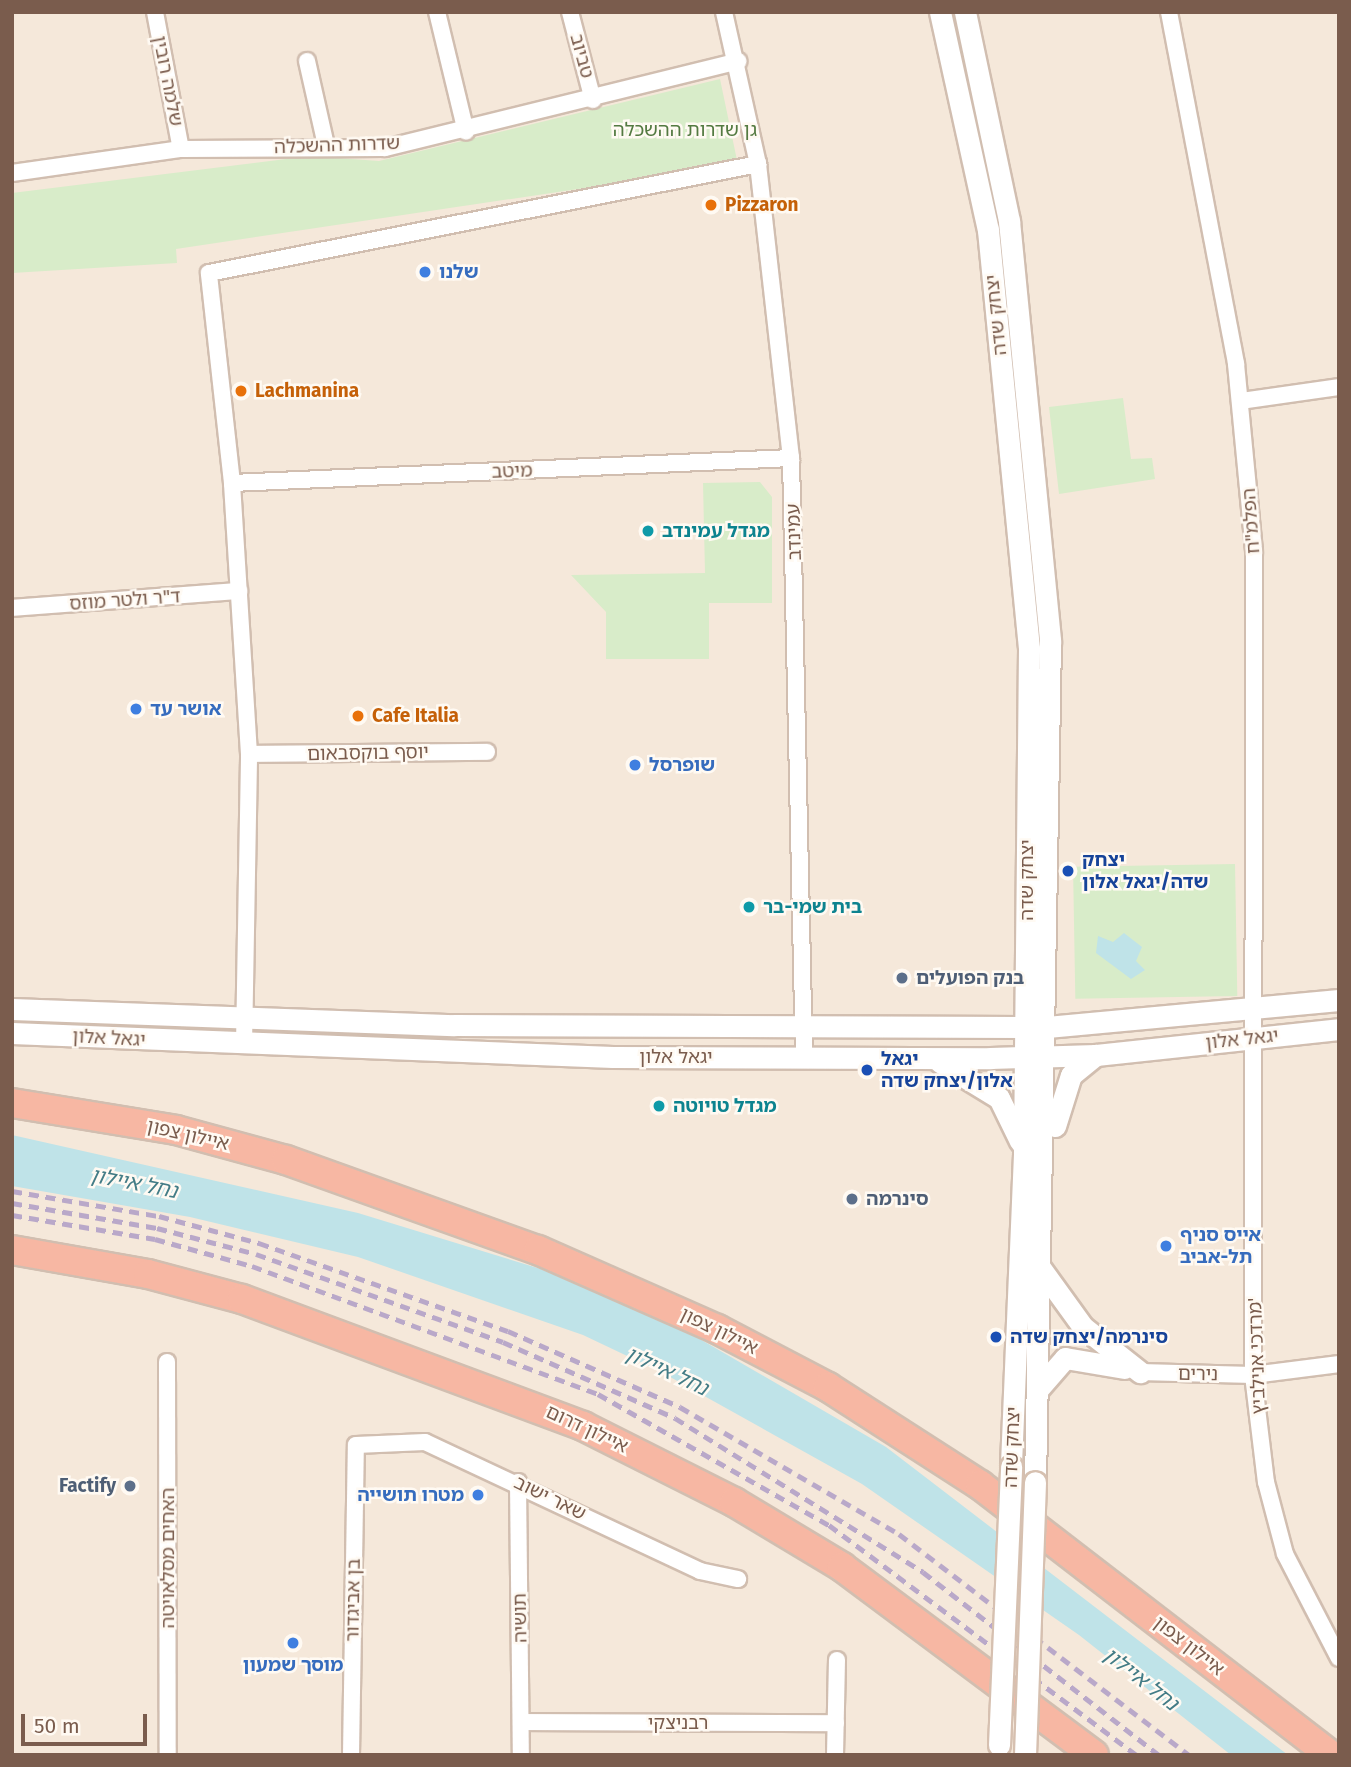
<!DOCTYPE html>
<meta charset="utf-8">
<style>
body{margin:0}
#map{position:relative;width:1351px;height:1767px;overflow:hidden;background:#fdf6ec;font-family:"Fira Sans","Noto Sans Hebrew",sans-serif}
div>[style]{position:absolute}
.residential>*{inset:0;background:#f5e8da;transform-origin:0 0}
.green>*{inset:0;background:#d8ecc9;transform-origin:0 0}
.water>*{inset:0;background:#bfe3e8}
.roads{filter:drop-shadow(2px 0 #d1beb0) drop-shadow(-2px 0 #d1beb0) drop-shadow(0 2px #d1beb0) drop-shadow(0 -2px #d1beb0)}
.street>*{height:16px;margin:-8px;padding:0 8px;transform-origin:8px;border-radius:8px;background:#fff}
.secondary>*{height:21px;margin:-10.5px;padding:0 10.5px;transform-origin:10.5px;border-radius:10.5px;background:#fff}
.highway>*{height:28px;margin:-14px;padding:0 14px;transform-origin:14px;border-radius:14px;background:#f7b7a3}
.rail>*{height:5px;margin-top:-2.5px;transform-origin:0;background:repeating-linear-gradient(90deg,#b9a8c9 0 10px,transparent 0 17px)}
.bridges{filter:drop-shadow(2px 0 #d6c0b0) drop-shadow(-2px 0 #d6c0b0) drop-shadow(0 2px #d6c0b0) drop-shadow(0 -2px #d6c0b0)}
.secondary-bridge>*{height:21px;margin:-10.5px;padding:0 10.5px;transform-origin:10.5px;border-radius:10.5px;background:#fff}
.dots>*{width:19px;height:19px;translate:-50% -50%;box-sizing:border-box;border:4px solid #fffaf3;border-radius:50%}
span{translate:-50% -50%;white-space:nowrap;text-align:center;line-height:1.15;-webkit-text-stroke:5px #fffaf3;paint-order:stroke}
.street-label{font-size:19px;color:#7a5c4d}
.park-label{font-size:19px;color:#537a41}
.food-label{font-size:19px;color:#c56008;font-weight:700}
.left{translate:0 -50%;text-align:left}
.shop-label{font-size:19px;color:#366cbe;font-weight:700}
.right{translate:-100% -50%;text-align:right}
.culture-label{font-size:19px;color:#0d838f;font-weight:700}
.transit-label{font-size:19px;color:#164399;font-weight:700}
.service-label{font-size:19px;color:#4e5e75;font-weight:700}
.water-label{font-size:21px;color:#437c86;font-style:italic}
.frame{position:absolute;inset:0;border:14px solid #7a5c4d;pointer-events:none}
.scale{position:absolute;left:21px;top:1714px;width:126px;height:32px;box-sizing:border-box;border:4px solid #7a5c4d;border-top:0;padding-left:9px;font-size:21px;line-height:24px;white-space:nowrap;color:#7a5c4d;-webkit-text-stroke:5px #fffaf3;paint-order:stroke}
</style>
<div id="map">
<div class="residential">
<i style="left:12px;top:12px;width:1327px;height:1743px"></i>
</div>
<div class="green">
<i style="clip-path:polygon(720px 79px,738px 165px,176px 249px,177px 263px,12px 273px,12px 193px,310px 156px,379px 161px)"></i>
<i style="clip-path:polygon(1123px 398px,1131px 459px,1152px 458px,1155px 479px,1059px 494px,1049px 407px)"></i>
<i style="clip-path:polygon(760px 482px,772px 497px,772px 603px,709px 603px,709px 659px,606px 659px,606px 612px,571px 575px,705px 573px,703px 483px)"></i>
<i style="left:1235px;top:864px;width:132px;height:162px;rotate:89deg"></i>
</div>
<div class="water">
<i style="clip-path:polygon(1124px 933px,1142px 947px,1136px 961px,1145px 970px,1131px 979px,1096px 953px,1098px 936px,1113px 942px)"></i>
<i style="clip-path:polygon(12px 1135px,358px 1213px,541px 1269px,667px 1320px,886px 1447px,1288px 1755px,1231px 1755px,1079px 1635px,862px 1484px,663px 1373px,583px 1335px,358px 1257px,190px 1217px,12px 1186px)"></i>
</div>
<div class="roads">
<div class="street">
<i style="left:155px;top:12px;width:139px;rotate:79.3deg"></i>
<i style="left:437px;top:12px;width:123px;rotate:76.4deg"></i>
<i style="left:570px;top:12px;width:91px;rotate:75.4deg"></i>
<i style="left:724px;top:12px;width:156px;rotate:77.4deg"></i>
<i style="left:758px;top:164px;width:296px;rotate:83.6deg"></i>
<i style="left:791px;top:458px;width:599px;rotate:88.76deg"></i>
<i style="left:1169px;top:12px;width:358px;rotate:79.2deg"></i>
<i style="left:1236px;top:364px;width:188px;rotate:84.5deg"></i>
<i style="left:1254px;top:551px;width:824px;rotate:90.07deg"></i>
<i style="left:1253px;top:1375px;width:108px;rotate:83.1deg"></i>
<i style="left:1266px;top:1482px;width:74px;rotate:75.2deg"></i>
<i style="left:1285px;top:1554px;width:117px;rotate:62.6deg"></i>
<i style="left:307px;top:61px;width:86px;rotate:77.3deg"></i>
<i style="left:12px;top:173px;width:171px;rotate:-8.1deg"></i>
<i style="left:181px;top:149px;width:204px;rotate:-0.3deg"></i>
<i style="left:385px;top:148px;width:364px;rotate:-13.8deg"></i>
<i style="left:1241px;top:401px;width:99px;rotate:-8.1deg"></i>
<i style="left:232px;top:483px;width:560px;rotate:-2.56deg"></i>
<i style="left:12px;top:608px;width:228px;rotate:-4.3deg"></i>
<i style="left:249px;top:754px;width:238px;rotate:-0.5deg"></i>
<i style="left:244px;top:1045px;width:291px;rotate:-89deg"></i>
<i style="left:249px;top:754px;width:272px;rotate:-93.6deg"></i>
<i style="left:232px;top:483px;width:211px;rotate:-96.3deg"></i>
<i style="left:209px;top:273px;width:560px;rotate:-11.23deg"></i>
<i style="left:167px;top:1362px;width:393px;rotate:89.9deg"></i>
<i style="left:1140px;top:1372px;width:113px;rotate:1.5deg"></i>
<i style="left:1253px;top:1375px;width:87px;rotate:-7.3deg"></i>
<i style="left:518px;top:1482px;width:273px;rotate:89.4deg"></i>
<i style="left:521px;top:1722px;width:315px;rotate:0.2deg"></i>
<i style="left:351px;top:1755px;width:310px;rotate:-89.1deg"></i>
<i style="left:356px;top:1445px;width:69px;rotate:-2.5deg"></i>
<i style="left:425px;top:1442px;width:304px;rotate:25.1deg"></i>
<i style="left:700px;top:1571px;width:39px;rotate:12deg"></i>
<i style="left:835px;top:1755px;width:95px;rotate:-88.8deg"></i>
</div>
<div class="secondary">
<i style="left:940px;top:12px;width:223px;rotate:77.6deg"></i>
<i style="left:988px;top:230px;width:421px;rotate:84.4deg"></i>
<i style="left:1029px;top:649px;width:505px;rotate:90.57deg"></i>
<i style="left:1024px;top:1154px;width:312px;rotate:92.4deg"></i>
<i style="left:965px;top:12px;width:214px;rotate:78.1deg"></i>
<i style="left:1009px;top:221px;width:422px;rotate:84.4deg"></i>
<i style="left:1050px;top:641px;width:841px;rotate:91.02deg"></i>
<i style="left:12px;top:1009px;width:442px;rotate:2.1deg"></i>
<i style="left:454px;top:1025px;width:593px;rotate:0.19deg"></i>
<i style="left:1047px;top:1027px;width:293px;rotate:-5.3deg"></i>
<i style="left:12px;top:1033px;width:601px;rotate:2.29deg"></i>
<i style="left:613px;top:1057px;width:377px;rotate:0.2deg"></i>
<i style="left:990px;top:1058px;width:106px;rotate:-1.6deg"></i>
<i style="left:1096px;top:1055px;width:244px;rotate:-6.1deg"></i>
<i style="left:940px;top:1062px;width:69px;rotate:31.4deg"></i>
<i style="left:999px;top:1098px;width:48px;rotate:64deg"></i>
<i style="left:1055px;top:1126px;width:53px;rotate:-72.6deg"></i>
<i style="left:1071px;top:1075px;width:32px;rotate:-39deg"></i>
<i style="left:1041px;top:1269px;width:72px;rotate:54.1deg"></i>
<i style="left:1083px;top:1327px;width:73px;rotate:38.3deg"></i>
<i style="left:1038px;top:1389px;width:41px;rotate:-48.9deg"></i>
<i style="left:1065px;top:1358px;width:60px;rotate:9.6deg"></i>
</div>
<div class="highway">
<i style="left:12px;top:1103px;width:166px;rotate:9.3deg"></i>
<i style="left:176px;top:1130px;width:114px;rotate:15.3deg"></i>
<i style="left:286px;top:1160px;width:268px;rotate:19.7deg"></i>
<i style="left:538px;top:1250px;width:196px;rotate:23.8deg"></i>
<i style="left:717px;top:1329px;width:125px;rotate:27.6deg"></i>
<i style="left:828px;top:1387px;width:181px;rotate:32.8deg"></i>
<i style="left:980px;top:1485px;width:443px;rotate:37.6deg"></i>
<i style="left:12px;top:1250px;width:138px;rotate:10deg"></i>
<i style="left:148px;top:1274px;width:97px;rotate:14.9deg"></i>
<i style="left:242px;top:1299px;width:364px;rotate:20.4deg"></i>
<i style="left:583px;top:1426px;width:169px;rotate:26.7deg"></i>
<i style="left:734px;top:1502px;width:126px;rotate:31deg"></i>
<i style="left:842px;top:1567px;width:314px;rotate:36.7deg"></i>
</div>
</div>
<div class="rail">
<i style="left:12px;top:1191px;width:149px;rotate:9.7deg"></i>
<i style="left:159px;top:1216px;width:104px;rotate:15.1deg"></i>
<i style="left:259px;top:1243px;width:264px;rotate:19.5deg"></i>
<i style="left:508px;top:1331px;width:188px;rotate:23.8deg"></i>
<i style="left:680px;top:1407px;width:253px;rotate:30.1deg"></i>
<i style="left:899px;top:1534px;width:365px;rotate:37.3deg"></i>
<i style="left:12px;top:1203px;width:147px;rotate:9.8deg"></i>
<i style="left:157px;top:1228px;width:102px;rotate:14.7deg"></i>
<i style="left:256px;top:1254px;width:262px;rotate:19.6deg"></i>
<i style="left:503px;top:1342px;width:188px;rotate:23.8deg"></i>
<i style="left:675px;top:1418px;width:292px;rotate:31.8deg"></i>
<i style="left:923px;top:1572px;width:299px;rotate:37.8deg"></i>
<i style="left:12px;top:1215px;width:145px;rotate:9.5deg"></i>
<i style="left:155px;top:1239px;width:101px;rotate:15.6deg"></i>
<i style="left:252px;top:1266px;width:369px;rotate:20.3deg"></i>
<i style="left:598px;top:1394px;width:266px;rotate:29.6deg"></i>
<i style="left:829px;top:1525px;width:384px;rotate:36.8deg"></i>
</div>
<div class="bridges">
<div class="secondary-bridge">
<i style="left:999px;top:1745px;width:279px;rotate:-87.5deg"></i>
<i style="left:1025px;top:1755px;width:273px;rotate:-87.9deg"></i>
</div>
</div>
<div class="dots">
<i style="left:711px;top:205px;background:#e8710a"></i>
<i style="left:425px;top:272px;background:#3f7fe0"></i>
<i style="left:241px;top:391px;background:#e8710a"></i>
<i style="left:648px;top:531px;background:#0f9aa8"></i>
<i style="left:136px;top:709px;background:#3f7fe0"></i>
<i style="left:358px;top:716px;background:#e8710a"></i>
<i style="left:635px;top:765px;background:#3f7fe0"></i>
<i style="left:1068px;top:871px;background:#1a4fb4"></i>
<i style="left:749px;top:907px;background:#0f9aa8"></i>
<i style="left:902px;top:978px;background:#5c6f8a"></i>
<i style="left:867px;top:1070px;background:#1a4fb4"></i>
<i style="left:659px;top:1106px;background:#0f9aa8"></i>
<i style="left:852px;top:1199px;background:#5c6f8a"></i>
<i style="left:1166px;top:1246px;background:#3f7fe0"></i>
<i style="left:996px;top:1337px;background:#1a4fb4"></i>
<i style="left:130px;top:1486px;background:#5c6f8a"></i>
<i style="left:478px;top:1495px;background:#3f7fe0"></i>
<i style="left:293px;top:1643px;background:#3f7fe0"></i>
</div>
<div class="street-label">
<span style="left:582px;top:56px;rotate:75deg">טביוב</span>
<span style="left:168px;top:81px;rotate:79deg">שלמה רובין</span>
<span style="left:337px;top:145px;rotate:-2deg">שדרות ההשכלה</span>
<span style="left:996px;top:315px;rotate:-96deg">יצחק שדה</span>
<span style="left:512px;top:471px;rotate:-2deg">מיטב</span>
<span style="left:1251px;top:521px;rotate:-94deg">הפלמ"ח</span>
<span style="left:794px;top:532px;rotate:-92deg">עמינדב</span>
<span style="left:125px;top:600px;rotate:-4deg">ד"ר ולטר מוזס</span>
<span style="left:368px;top:753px;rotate:-1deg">יוסף בוקסבאום</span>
<span style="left:1027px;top:880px;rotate:-90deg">יצחק שדה</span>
<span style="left:109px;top:1038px;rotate:3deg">יגאל אלון</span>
<span style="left:1242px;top:1039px;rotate:-6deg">יגאל אלון</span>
<span style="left:676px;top:1057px">יגאל אלון</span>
<span style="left:188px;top:1135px;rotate:13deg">איילון צפון</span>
<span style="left:719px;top:1331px;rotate:26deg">איילון צפון</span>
<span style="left:1257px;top:1356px;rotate:-92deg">מרדכי אנילביץ'</span>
<span style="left:1198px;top:1374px;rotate:1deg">נירים</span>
<span style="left:587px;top:1429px;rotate:25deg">איילון דרום</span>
<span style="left:1012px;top:1447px;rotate:-88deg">יצחק שדה</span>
<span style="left:550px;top:1498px;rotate:26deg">שאר ישוב</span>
<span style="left:168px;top:1558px;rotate:-90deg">האחים מסלאויטה</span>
<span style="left:353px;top:1600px;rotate:-89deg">בן אביגדור</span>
<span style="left:520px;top:1618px;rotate:-91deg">תושיה</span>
<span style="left:1189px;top:1646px;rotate:38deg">איילון צפון</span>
<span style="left:678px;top:1723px">רבניצקי</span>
</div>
<div class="park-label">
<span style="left:685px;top:130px">גן שדרות ההשכלה</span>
</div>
<div class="food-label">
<span class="left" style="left:725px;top:205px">Pizzaron</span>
<span class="left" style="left:255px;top:391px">Lachmanina</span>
<span class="left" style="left:372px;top:716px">Cafe Italia</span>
</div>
<div class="shop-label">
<span class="left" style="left:439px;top:272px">שלנו</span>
<span class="left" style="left:150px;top:709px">אושר עד</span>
<span class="left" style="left:649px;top:765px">שופרסל</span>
<span class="left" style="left:1180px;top:1246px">אייס סניף<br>תל-אביב</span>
<span class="right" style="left:464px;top:1495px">מטרו תושייה</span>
<span style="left:293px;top:1665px">מוסך שמעון</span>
</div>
<div class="culture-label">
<span class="left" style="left:662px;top:531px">מגדל עמינדב</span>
<span class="left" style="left:763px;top:907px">בית שמי-בר</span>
<span class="left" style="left:673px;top:1106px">מגדל טויוטה</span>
</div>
<div class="transit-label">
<span class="left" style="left:1082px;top:871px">יצחק<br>שדה/יגאל אלון</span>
<span class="left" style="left:881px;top:1070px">יגאל<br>אלון/יצחק שדה</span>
<span class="left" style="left:1010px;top:1337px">סינרמה/יצחק שדה</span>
</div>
<div class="service-label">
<span class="left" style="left:916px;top:978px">בנק הפועלים</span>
<span class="left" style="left:866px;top:1199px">סינרמה</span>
<span class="right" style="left:116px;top:1486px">Factify</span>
</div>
<div class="water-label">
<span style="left:134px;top:1183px;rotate:11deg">נחל איילון</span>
<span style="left:667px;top:1371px;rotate:25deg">נחל איילון</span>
<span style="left:1141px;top:1679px;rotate:38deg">נחל איילון</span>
</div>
<div class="frame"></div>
<div class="scale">50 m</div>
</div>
